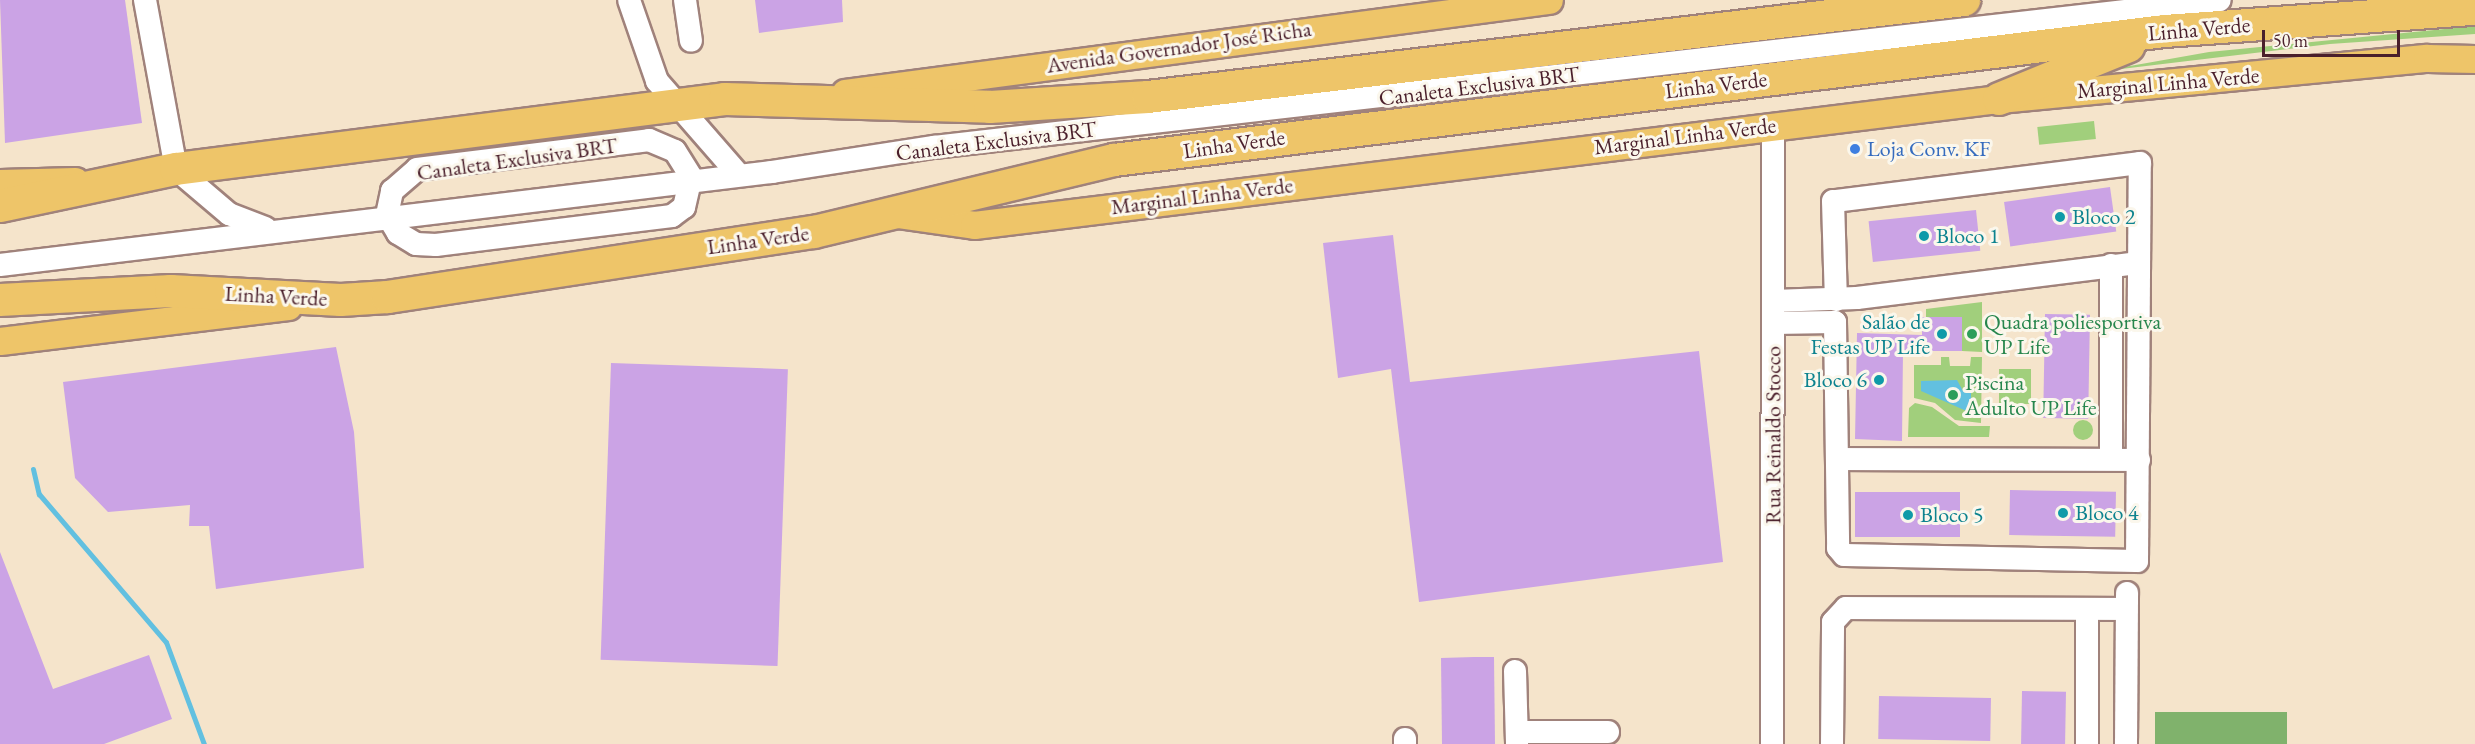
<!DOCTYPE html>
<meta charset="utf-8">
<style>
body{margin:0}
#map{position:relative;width:2475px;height:744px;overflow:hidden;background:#f5e4cb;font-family:"EB Garamond",serif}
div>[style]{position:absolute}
.green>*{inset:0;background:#a1cf7c;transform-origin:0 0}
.round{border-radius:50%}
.forest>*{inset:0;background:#80b26c;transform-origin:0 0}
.water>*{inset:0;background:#62c0e0}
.stream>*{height:5px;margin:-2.5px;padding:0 2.5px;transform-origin:2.5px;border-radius:2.5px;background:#62c0e0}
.building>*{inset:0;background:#cba3e5;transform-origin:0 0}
.roads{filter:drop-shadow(2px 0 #a0827b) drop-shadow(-2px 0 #a0827b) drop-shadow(0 2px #a0827b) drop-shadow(0 -2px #a0827b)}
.minor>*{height:22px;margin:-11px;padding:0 11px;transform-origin:11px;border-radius:11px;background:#fff}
.major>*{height:27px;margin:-13.5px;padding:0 13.5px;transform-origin:13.5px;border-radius:13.5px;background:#eec569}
.highway>*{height:32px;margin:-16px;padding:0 16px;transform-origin:16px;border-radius:16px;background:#eec569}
.dots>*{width:16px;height:16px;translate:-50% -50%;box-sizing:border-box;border:3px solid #fbf7ec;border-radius:50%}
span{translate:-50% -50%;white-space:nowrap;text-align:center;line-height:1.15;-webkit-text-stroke:6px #fbf7ec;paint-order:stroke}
.street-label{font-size:22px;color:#4a1f2b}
.shop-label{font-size:22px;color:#366cbe}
.left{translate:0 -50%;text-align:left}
.culture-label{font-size:22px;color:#0d838f}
.right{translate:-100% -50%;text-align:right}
.leisure-label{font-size:22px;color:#27864d}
.scale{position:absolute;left:2262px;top:30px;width:138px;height:27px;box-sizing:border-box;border:3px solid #4a1f2b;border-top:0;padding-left:8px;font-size:18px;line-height:21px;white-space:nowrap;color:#4a1f2b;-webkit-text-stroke:4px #fbf7ec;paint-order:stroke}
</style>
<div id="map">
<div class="green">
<i style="clip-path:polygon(2475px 26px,2475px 34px,2330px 44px,2096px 72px,2209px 52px)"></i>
<i style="left:2094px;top:121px;width:18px;height:57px;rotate:84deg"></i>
<i style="clip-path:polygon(1982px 302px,1982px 352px,1962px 351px,1962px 317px,1926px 317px,1926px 309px)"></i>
<i style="clip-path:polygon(1941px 357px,1949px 357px,1950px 366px,1970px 366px,1971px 357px,1982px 357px,1981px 423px,1955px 420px,1935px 403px,1914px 398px,1914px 365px,1941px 365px)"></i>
<i style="left:1999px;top:369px;width:32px;height:35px"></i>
<i style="clip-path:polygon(1915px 403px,1932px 407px,1959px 426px,1990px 426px,1989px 437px,1908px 437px,1909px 408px)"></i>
<i class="round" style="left:2073px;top:420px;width:20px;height:20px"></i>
</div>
<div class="forest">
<i style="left:2155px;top:712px;width:132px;height:32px"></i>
</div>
<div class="water">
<i style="clip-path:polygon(1957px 380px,1963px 391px,1971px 391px,1971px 413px,1921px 391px,1921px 381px)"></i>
</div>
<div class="stream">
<i style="left:33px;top:469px;width:26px;rotate:77deg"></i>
<i style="left:39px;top:494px;width:195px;rotate:49.4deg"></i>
<i style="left:166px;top:642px;width:109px;rotate:69.6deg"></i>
</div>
<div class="building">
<i style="clip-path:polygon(0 0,125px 0,142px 123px,5px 143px)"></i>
<i style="clip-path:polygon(755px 0,842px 0,843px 22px,759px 33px)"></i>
<i style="left:2110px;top:187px;width:45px;height:107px;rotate:82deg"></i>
<i style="left:1976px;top:210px;width:41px;height:108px;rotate:84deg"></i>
<i style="clip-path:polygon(1393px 235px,1410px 382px,1699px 351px,1723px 562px,1419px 602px,1391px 369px,1338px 378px,1323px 243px)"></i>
<i style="left:2045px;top:314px;width:45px;height:104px;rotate:1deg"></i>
<i style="clip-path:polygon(1922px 317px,1962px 317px,1962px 351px,1903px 351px,1902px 441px,1855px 439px,1857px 333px,1922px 335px)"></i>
<i style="clip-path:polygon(336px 347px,354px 432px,364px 568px,216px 589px,209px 526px,189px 526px,190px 505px,108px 512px,75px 478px,63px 382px)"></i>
<i style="left:611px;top:363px;width:177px;height:297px;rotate:2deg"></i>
<i style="left:2010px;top:490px;width:106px;height:45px;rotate:1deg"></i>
<i style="left:1855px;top:492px;width:105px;height:45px"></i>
<i style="clip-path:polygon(0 552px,53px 689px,149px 655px,172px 719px,104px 744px,0 744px)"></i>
<i style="clip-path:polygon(1474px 657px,1494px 657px,1495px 744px,1442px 744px,1441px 658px)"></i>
<i style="left:2022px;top:691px;width:44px;height:53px;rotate:1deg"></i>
<i style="left:1879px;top:696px;width:112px;height:43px;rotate:1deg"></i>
</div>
<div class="roads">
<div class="minor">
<i style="left:145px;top:0;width:172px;rotate:79.6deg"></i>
<i style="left:176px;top:169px;width:70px;rotate:40.3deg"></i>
<i style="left:229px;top:214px;width:39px;rotate:21deg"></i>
<i style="left:629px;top:0;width:86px;rotate:70.9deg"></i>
<i style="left:657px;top:81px;width:123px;rotate:48.9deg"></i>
<i style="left:685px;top:0;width:41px;rotate:81.7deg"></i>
<i style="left:649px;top:140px;width:28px;rotate:23deg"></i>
<i style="left:675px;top:151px;width:31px;rotate:58deg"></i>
<i style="left:691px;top:177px;width:31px;rotate:103deg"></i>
<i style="left:684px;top:207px;width:15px;rotate:143deg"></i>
<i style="left:672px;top:216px;width:238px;rotate:173deg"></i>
<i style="left:436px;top:245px;width:20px;rotate:-177deg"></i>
<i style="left:416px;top:244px;width:21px;rotate:-149deg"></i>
<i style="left:398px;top:233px;width:21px;rotate:-121deg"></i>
<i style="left:387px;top:215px;width:25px;rotate:-78deg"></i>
<i style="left:392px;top:191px;width:33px;rotate:-41deg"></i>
<i style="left:417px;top:169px;width:234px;rotate:-7.1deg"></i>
<i style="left:0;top:265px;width:778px;rotate:-6.87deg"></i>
<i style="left:772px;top:172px;width:164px;rotate:-8.8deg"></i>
<i style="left:934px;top:147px;width:1294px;rotate:-6.52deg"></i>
<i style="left:1773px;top:301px;width:84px;rotate:-2deg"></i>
<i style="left:1857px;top:298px;width:282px;rotate:-7.1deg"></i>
<i style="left:1773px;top:323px;width:62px;rotate:-0.9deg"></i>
<i style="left:1835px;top:322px;width:226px;rotate:89.2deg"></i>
<i style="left:1838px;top:548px;width:9px;rotate:49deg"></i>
<i style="left:1844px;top:555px;width:293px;rotate:1.2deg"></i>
<i style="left:2137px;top:561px;width:398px;rotate:-89.6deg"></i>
<i style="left:2140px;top:163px;width:309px;rotate:172.9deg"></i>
<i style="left:1833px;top:201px;width:99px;rotate:88.3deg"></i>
<i style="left:1839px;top:459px;width:300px;rotate:0.2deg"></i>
<i style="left:2111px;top:459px;width:194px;rotate:-90deg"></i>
<i style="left:2087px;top:609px;width:135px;rotate:90deg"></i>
<i style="left:1515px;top:671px;width:73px;rotate:88.4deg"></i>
<i style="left:1517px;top:732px;width:91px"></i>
<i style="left:1405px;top:739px;width:5px;rotate:90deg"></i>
<i style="left:1772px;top:744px;width:618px;rotate:-89.91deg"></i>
<i style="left:1832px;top:744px;width:122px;rotate:-89.5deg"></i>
<i style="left:1833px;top:622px;width:19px;rotate:-47deg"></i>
<i style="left:1846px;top:608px;width:280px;rotate:0.2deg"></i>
<i style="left:2126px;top:744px;width:151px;rotate:-89.6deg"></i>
</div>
<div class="major">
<i style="left:845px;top:93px;width:710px;rotate:-7.53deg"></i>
<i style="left:0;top:183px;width:75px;rotate:-1.5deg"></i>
<i style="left:897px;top:214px;width:78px;rotate:8.1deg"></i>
<i style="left:974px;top:225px;width:1033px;rotate:-7.01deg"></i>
<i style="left:1999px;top:99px;width:430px;rotate:-5.5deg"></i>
<i style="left:2427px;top:58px;width:48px;rotate:1.2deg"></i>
<i style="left:0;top:341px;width:290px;rotate:-6.9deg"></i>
</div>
<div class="highway">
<i style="left:1999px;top:99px;width:140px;rotate:-22.2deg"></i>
<i style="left:0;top:206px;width:180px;rotate:-11.9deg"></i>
<i style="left:176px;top:169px;width:553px;rotate:-7.27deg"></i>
<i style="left:725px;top:99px;width:265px;rotate:1.7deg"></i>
<i style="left:990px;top:107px;width:158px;rotate:-3.6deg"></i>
<i style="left:1148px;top:97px;width:822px;rotate:-6.78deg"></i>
<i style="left:0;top:300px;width:171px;rotate:-3deg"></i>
<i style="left:171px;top:291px;width:170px;rotate:3deg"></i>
<i style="left:341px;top:300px;width:47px;rotate:-3.7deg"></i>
<i style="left:388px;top:297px;width:431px;rotate:-8.7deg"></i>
<i style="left:814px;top:232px;width:309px;rotate:-13.5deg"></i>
<i style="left:1114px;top:160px;width:1059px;rotate:-7deg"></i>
<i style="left:2165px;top:31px;width:311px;rotate:-4.1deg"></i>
</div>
</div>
<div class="dots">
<i style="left:1855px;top:149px;background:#3f7fe0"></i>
<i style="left:2060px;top:217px;background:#0f9aa8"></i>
<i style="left:1924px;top:236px;background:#0f9aa8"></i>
<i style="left:1942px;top:334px;background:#0f9aa8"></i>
<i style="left:1972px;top:334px;background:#2e9e5b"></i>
<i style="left:1879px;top:380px;background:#0f9aa8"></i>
<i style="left:1953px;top:395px;background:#2e9e5b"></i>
<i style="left:2063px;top:513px;background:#0f9aa8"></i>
<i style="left:1908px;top:515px;background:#0f9aa8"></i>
</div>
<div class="street-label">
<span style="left:2199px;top:29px;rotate:-5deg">Linha Verde</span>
<span style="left:1179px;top:47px;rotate:-8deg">Avenida Governador José Richa</span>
<span style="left:2168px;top:83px;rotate:-5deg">Marginal Linha Verde</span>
<span style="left:1716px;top:85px;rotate:-7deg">Linha Verde</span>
<span style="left:1479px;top:86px;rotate:-7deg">Canaleta Exclusiva BRT</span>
<span style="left:1685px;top:136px;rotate:-7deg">Marginal Linha Verde</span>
<span style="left:996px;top:141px;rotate:-7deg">Canaleta Exclusiva BRT</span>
<span style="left:1234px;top:144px;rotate:-8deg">Linha Verde</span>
<span style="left:517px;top:159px;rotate:-8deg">Canaleta Exclusiva BRT</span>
<span style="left:1202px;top:196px;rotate:-7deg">Marginal Linha Verde</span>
<span style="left:758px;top:240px;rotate:-8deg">Linha Verde</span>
<span style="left:276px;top:296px;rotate:3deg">Linha Verde</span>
<span style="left:1773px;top:435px;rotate:-90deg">Rua Reinaldo Stocco</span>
</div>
<div class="shop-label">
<span class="left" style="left:1867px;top:149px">Loja Conv. KF</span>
</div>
<div class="culture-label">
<span class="left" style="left:2072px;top:217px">Bloco 2</span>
<span class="left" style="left:1936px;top:236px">Bloco 1</span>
<span class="right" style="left:1930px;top:334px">Salão de<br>Festas UP Life</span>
<span class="right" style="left:1867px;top:380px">Bloco 6</span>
<span class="left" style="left:2075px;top:513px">Bloco 4</span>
<span class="left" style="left:1920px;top:515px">Bloco 5</span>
</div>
<div class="leisure-label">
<span class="left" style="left:1984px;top:334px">Quadra poliesportiva<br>UP Life</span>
<span class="left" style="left:1965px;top:395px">Piscina<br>Adulto UP Life</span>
</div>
<div class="scale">50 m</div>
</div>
